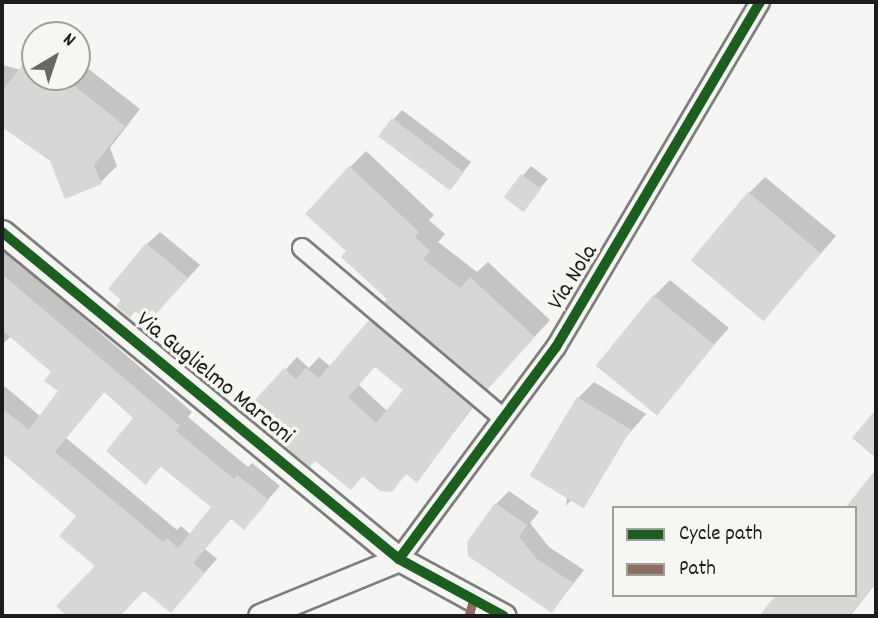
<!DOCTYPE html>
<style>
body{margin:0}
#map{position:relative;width:878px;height:618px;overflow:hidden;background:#f5f5f3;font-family:Dekko,sans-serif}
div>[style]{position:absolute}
.shadow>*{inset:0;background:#0003}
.building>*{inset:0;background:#d7d7d6;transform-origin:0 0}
.roads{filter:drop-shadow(2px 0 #7e7e7d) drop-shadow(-2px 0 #7e7e7d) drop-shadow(0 2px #7e7e7d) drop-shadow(0 -2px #7e7e7d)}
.minor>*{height:18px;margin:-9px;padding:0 9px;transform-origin:9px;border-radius:9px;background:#f5f5f3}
.tertiary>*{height:23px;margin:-11.5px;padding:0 11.5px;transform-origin:11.5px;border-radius:11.5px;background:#f5f5f3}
.quiet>*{height:9px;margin-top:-4.5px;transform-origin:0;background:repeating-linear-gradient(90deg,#8d6e63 0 18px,transparent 0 27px)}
.cycleway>*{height:10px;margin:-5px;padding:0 5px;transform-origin:5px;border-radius:5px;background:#1b5e20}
span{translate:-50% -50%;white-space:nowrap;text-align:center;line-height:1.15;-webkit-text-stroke:7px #f6f6f2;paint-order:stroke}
.street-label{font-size:24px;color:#1c1c1c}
.frame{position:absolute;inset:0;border:4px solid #1c1c1c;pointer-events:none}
.legend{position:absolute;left:612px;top:506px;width:245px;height:91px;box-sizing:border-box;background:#f6f6f2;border:2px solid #9f9f9c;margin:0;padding:9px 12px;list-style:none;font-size:21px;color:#1c1c1c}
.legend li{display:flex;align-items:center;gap:14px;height:35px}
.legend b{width:35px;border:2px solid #9f9f9c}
.north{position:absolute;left:21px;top:21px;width:70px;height:70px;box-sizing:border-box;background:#f6f6f2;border:2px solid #9f9f9c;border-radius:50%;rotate:39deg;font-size:19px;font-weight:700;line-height:28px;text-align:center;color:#1c1c1c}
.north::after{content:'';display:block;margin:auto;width:24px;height:32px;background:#686867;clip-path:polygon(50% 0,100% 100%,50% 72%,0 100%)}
</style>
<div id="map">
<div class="shadow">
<i style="clip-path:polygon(35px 52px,35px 77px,77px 77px,77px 60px,140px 109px,110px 148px,117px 166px,101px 182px,51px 160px,2px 125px,2px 65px,21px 70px)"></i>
<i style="clip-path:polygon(402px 110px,471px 162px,457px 180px,379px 136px)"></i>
<i style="clip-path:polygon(366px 151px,434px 215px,429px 220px,445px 234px,438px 242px,477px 272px,488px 262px,550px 320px,503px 371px,389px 299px,348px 251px,350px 167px)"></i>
<i style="clip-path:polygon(531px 166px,548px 179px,530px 200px,505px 197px)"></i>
<i style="clip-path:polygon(765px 177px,836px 236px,764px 319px,749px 193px)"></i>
<i style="clip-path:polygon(160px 232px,200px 265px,169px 299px,147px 244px)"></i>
<i style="clip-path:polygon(evenodd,2px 248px,192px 412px,188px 417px,248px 467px,252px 463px,280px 486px,244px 527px,232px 517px,205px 549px,217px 559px,171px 611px,145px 589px,119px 616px,69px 616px,59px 606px,97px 566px,78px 516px,2px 451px,2px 384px,41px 417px,60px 391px,54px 372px,11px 336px,2px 345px,2px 248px,105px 391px,135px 418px,146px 482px,162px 465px,213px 507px,191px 535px,181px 526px,177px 530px,66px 438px,105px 391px)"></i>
<i style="clip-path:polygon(670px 280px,729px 328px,669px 395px,654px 296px)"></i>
<i style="clip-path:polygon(evenodd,382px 309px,483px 394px,417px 481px,407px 473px,391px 490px,364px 475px,351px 488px,258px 400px,297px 357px,309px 368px,319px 357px,331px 367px,382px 309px,375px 365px,405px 389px,387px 411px,358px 384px,375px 365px)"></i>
<i style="clip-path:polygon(594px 382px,646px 414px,566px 506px,578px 398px)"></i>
<i style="clip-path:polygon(876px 471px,876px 583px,850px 616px,761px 616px,778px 595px,855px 595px,855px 508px,847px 508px)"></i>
<i style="clip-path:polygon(509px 491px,539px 512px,530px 523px,549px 547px,584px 570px,552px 611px,496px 504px)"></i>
</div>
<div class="building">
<i style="clip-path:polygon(35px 49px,35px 77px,63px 77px,125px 126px,94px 165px,102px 184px,65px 199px,50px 161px,2px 127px,2px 91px)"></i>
<i style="left:392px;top:118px;width:90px;height:23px;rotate:37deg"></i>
<i style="clip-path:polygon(349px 166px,419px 232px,415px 237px,430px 251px,423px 259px,460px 288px,470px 277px,535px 337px,487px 390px,384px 302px,387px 299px,341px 257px,346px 251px,305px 214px)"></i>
<i style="left:521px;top:174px;width:25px;height:29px;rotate:37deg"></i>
<i style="left:748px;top:192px;width:95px;height:89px;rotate:40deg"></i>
<i style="clip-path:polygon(146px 243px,188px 278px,156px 314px,152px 310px,145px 319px,135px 311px,130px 318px,116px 306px,121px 300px,108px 289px)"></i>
<i style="clip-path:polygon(evenodd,2px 274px,180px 426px,176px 431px,234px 479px,237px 475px,269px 500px,244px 530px,231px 519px,193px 563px,205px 573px,171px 613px,144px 591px,120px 616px,67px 616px,56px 606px,95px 566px,59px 536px,76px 516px,2px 453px,2px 408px,29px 430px,58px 391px,44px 381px,51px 372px,2px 330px,2px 274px,104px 392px,133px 418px,106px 451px,146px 485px,160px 466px,211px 507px,178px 548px,167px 538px,163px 542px,55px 452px,104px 392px)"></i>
<i style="left:653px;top:295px;width:79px;height:91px;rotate:39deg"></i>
<i style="clip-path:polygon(evenodd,369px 320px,472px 407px,417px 483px,406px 474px,392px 492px,380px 491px,362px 476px,351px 490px,315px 461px,310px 467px,258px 424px,269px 412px,255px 400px,284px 368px,296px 379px,306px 368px,319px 378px,369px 320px,375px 367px,403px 390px,376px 423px,348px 397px,375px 367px)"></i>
<i style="left:577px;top:397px;width:63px;height:92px;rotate:31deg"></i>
<i style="clip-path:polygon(876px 409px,876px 458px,852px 438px)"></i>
<i style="clip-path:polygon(876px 469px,876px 582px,849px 616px,759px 616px,776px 595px,855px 595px,855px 508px,845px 508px)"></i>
<i style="clip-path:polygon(495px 503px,527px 525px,519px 537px,537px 559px,573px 583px,552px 613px,468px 556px,467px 542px)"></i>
</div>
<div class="roads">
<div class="minor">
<i style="left:302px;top:248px;width:263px;rotate:40.2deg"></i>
<i style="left:399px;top:559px;width:264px;rotate:-53.5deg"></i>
<i style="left:556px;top:347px;width:401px;rotate:-59.4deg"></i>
</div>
<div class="tertiary">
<i style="left:2px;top:232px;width:514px;rotate:39.48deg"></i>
<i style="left:399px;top:559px;width:119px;rotate:28.5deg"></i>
<i style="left:260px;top:616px;width:150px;rotate:-22.3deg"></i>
</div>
</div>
<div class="quiet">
<i style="left:469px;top:616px;width:18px;rotate:-74deg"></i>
</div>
<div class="cycleway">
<i style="left:2px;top:232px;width:514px;rotate:39.48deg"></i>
<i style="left:399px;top:559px;width:119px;rotate:28.5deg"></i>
<i style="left:399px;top:559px;width:264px;rotate:-53.5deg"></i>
<i style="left:556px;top:347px;width:401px;rotate:-59.4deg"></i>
</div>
<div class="street-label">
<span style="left:574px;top:278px;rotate:-58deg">Via Nola</span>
<span style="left:214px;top:379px;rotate:39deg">Via Guglielmo Marconi</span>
</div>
<div class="frame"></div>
<ul class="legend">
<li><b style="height:9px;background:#1b5e20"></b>Cycle path</li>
<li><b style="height:9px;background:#8d6e63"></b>Path</li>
</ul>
<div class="north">N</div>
</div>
